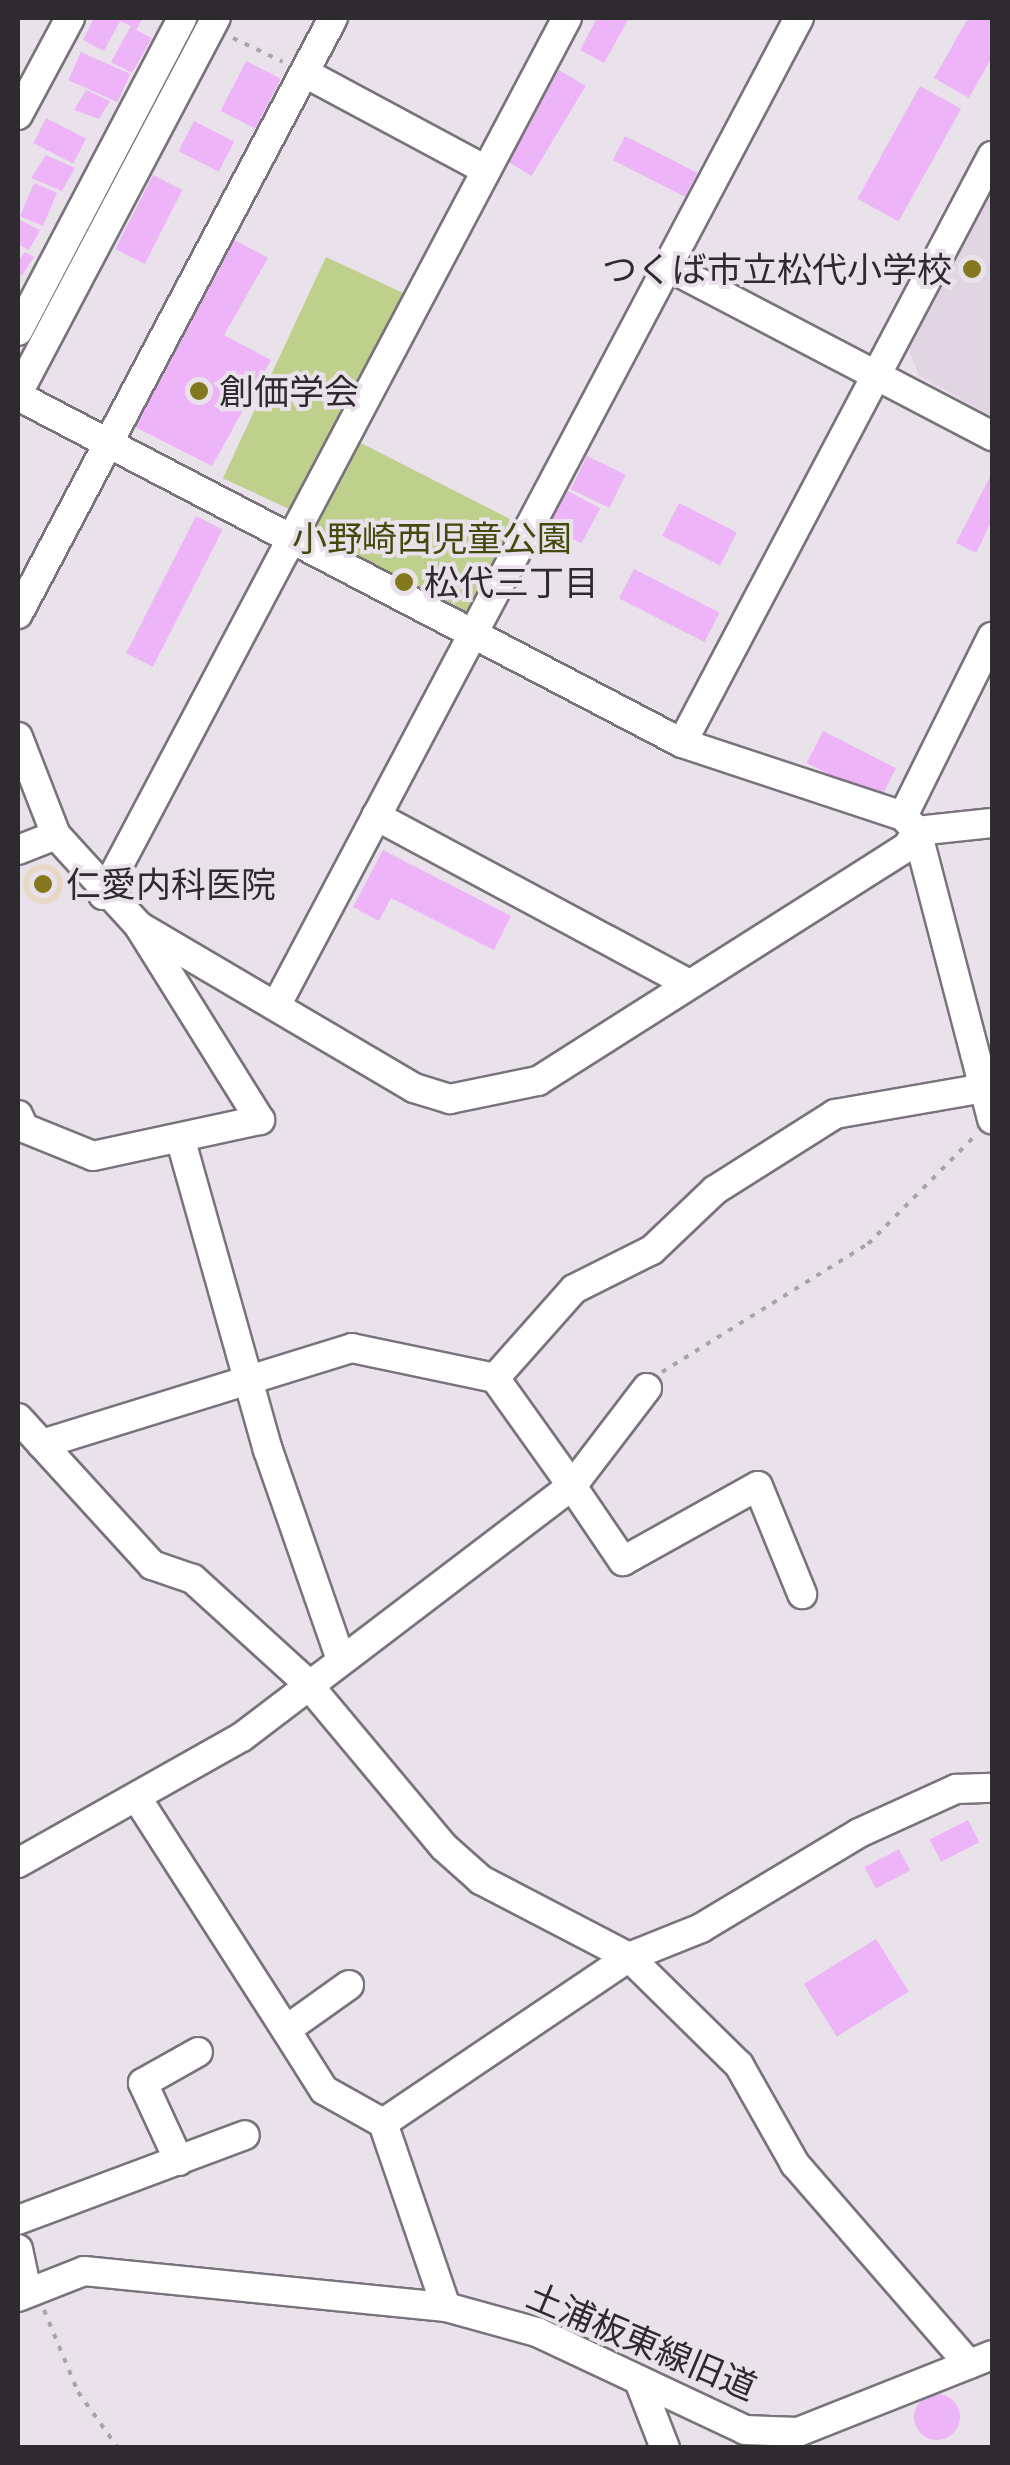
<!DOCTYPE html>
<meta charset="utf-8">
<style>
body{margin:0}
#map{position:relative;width:1010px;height:2465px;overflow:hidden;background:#eae2eb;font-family:"Open Sans","Noto Sans JP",sans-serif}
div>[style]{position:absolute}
.built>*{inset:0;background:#e1d5e3}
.medical>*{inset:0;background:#e8d9c6}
.round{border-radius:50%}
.green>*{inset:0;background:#bfd08d;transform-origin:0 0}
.building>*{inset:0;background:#edb4f7;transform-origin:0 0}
.path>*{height:4px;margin-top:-2px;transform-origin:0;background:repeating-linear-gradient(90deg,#a9a3aa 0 5px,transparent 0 13px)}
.roads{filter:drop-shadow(2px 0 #79737b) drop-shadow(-2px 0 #79737b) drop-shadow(0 2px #79737b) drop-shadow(0 -2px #79737b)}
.minor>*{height:28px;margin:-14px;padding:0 14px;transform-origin:14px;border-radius:14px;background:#fff}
.dots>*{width:28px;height:28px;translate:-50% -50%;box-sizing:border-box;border:5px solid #eae2eb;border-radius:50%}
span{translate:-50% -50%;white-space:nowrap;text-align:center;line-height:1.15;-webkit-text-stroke:8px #eae2eb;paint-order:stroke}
.poi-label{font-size:35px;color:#2d2b2e}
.right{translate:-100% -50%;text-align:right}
.left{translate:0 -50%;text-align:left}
.park-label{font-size:35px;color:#404b0d}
.street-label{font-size:35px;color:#2d2b2e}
.frame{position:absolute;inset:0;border:20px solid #2d2b2e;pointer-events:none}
</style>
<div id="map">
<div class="built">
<i style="clip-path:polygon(992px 188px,992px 416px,919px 376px,909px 350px)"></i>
</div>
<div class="medical">
<i class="round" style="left:23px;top:864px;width:40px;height:40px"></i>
</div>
<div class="green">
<i style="left:326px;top:257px;width:95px;height:244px;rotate:25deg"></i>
<i style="clip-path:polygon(353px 439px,520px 524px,474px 609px,466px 614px,313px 537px,308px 526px)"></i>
</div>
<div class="building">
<i style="clip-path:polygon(94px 18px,143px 18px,136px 30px,152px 38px,132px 73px,111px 62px,131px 26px,120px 21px,104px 51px,83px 40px)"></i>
<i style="clip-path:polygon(597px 18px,629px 18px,604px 63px,580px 50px)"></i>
<i style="clip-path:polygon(968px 18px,992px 18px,992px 57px,969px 98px,934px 78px)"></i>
<i style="left:81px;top:52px;width:54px;height:31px;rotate:24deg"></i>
<i style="left:246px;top:61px;width:39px;height:56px;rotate:27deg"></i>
<i style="left:559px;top:70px;width:31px;height:105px;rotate:31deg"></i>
<i style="left:920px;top:86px;width:47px;height:129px;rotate:29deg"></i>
<i style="clip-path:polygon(86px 90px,110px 101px,99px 119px,74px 110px)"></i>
<i style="left:46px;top:118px;width:45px;height:28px;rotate:27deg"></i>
<i style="left:194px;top:121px;width:45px;height:34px;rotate:27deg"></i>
<i style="left:625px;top:136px;width:81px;height:27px;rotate:27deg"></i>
<i style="clip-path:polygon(46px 155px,75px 168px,62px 191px,31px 178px)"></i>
<i style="left:153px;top:175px;width:33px;height:83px;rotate:27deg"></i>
<i style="left:34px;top:183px;width:25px;height:36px;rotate:23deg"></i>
<i style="clip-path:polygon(18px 219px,40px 230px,29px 250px,18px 244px)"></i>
<i style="clip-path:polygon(231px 238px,268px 258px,224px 335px,271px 360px,212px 466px,127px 423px)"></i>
<i style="clip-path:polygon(25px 252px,34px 257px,21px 277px,18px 262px)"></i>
<i style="left:587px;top:456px;width:43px;height:37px;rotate:26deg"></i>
<i style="clip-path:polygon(992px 473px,992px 520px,976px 553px,956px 543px)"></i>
<i style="left:564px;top:489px;width:41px;height:40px;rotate:28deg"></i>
<i style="left:679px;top:503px;width:65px;height:37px;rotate:27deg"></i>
<i style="left:196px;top:516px;width:30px;height:154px;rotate:27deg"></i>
<i style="left:634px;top:569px;width:96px;height:33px;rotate:27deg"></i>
<i style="left:823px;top:731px;width:82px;height:36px;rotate:27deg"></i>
<i style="clip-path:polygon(383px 850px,511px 916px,494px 950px,391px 898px,379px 921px,353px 907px)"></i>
<i style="left:968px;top:1820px;width:25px;height:43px;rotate:63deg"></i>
<i style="left:899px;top:1849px;width:24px;height:39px;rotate:62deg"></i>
<i style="left:876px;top:1939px;width:62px;height:85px;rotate:58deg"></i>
<i class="round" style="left:914px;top:2394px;width:46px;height:46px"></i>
</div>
<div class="path">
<i style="left:233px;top:38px;width:55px;rotate:25.6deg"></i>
<i style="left:662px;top:1372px;width:243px;rotate:-31.9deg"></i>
<i style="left:868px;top:1244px;width:152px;rotate:-45.3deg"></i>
<i style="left:44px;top:2310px;width:89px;rotate:67.5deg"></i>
<i style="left:78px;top:2392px;width:69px;rotate:54.5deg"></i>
</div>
<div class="roads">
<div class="minor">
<i style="left:305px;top:73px;width:205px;rotate:28.2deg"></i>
<i style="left:18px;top:115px;width:110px;rotate:-61.8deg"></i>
<i style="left:667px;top:266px;width:367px;rotate:27.6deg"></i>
<i style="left:18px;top:331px;width:353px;rotate:-62.3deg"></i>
<i style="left:18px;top:393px;width:424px;rotate:-62.2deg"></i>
<i style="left:18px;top:396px;width:749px;rotate:27.59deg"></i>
<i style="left:682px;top:743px;width:233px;rotate:18.3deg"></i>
<i style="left:903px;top:816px;width:21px;rotate:47deg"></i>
<i style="left:917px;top:831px;width:298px;rotate:75.4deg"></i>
<i style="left:18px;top:614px;width:674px;rotate:-62.14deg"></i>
<i style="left:18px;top:737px;width:105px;rotate:68.8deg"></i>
<i style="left:56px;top:835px;width:123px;rotate:47.6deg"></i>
<i style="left:139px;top:926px;width:319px;rotate:30.5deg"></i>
<i style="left:414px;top:1088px;width:38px;rotate:17deg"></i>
<i style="left:450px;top:1099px;width:90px;rotate:-11.6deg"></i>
<i style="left:538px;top:1081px;width:437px;rotate:-32.4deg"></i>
<i style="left:907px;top:847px;width:19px;rotate:-58deg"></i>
<i style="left:682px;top:743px;width:664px;rotate:-62.16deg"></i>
<i style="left:376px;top:816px;width:353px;rotate:28.2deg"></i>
<i style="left:903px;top:816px;width:200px;rotate:-63.6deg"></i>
<i style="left:917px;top:831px;width:75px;rotate:-6.1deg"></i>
<i style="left:18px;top:850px;width:41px;rotate:-21.5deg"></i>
<i style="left:103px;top:895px;width:992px;rotate:-62.12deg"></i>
<i style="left:276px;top:1006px;width:1118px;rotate:-62.11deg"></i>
<i style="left:18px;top:1115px;width:14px;rotate:65deg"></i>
<i style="left:24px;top:1128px;width:74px;rotate:22.1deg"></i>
<i style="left:93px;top:1156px;width:171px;rotate:-12.2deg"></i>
<i style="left:260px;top:1120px;width:229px;rotate:-122deg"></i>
<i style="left:181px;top:1141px;width:321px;rotate:74.3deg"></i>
<i style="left:268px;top:1450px;width:219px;rotate:70.8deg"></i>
<i style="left:495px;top:1378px;width:119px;rotate:-48.4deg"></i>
<i style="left:574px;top:1289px;width:87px;rotate:-26.6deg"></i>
<i style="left:652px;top:1250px;width:87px;rotate:-43.6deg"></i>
<i style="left:715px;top:1190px;width:142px;rotate:-32.3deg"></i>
<i style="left:835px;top:1114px;width:140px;rotate:-9.9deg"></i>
<i style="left:973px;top:1090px;width:22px;rotate:-32deg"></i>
<i style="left:647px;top:1388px;width:123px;rotate:127.4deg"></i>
<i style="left:572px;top:1486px;width:91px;rotate:55.8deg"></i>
<i style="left:623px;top:1561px;width:154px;rotate:-29.1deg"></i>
<i style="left:758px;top:1486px;width:117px;rotate:67.8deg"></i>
<i style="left:18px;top:1418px;width:199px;rotate:47.6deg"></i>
<i style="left:152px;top:1565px;width:43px;rotate:18.9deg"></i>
<i style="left:193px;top:1579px;width:153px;rotate:42.3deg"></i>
<i style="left:306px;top:1682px;width:215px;rotate:50.1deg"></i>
<i style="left:444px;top:1847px;width:50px;rotate:41.7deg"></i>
<i style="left:481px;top:1880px;width:167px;rotate:27.5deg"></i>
<i style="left:629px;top:1957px;width:154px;rotate:44.5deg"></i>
<i style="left:739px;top:2065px;width:114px;rotate:60.5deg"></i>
<i style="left:795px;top:2164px;width:265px;rotate:49deg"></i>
<i style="left:137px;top:1798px;width:276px;rotate:57.3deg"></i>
<i style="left:18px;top:1863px;width:257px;rotate:-29.4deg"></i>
<i style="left:242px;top:1737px;width:415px;rotate:-37.3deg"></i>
<i style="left:572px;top:1486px;width:133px;rotate:-125.5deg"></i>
<i style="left:495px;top:1378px;width:146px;rotate:-168.2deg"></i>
<i style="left:352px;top:1348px;width:325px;rotate:162.8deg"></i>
<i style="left:349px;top:1985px;width:77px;rotate:144.5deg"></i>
<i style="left:286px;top:2030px;width:71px;rotate:57.7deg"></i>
<i style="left:324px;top:2090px;width:68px;rotate:29.2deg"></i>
<i style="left:383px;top:2123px;width:194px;rotate:71.1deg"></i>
<i style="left:383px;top:2123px;width:297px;rotate:-34deg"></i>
<i style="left:629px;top:1957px;width:78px;rotate:-21.9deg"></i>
<i style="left:701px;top:1928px;width:184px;rotate:-31deg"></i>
<i style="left:859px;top:1833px;width:107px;rotate:-24.4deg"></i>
<i style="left:956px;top:1789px;width:36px;rotate:-2deg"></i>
<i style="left:179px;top:2161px;width:86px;rotate:-114.8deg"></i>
<i style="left:143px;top:2083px;width:63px;rotate:-29.4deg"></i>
<i style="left:18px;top:2220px;width:242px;rotate:-20.5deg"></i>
<i style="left:18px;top:2249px;width:40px;rotate:78deg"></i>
<i style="left:18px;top:2297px;width:71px;rotate:-21.5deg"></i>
<i style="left:84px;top:2271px;width:364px;rotate:5.7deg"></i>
<i style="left:446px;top:2307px;width:94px;rotate:15.4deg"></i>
<i style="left:537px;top:2332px;width:230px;rotate:25.2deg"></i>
<i style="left:745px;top:2430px;width:53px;rotate:2.2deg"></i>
<i style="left:798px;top:2432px;width:209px;rotate:-21.6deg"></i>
<i style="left:639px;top:2381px;width:72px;rotate:68.8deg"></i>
</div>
</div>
<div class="dots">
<i style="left:972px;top:269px;background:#83781d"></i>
<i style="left:199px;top:391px;background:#83781d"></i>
<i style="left:404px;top:582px;background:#83781d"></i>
<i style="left:43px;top:884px;background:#83781d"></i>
</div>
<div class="poi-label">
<span class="right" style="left:952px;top:269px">つくば市立松代小学校</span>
<span class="left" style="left:219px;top:391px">創価学会</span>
<span class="left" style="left:424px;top:582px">松代三丁目</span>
<span class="left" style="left:66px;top:884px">仁愛内科医院</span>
</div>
<div class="park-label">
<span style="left:432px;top:538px">小野崎西児童公園</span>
</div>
<div class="street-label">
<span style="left:642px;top:2341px;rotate:23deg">土浦板東線旧道</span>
</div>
<div class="frame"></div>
</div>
